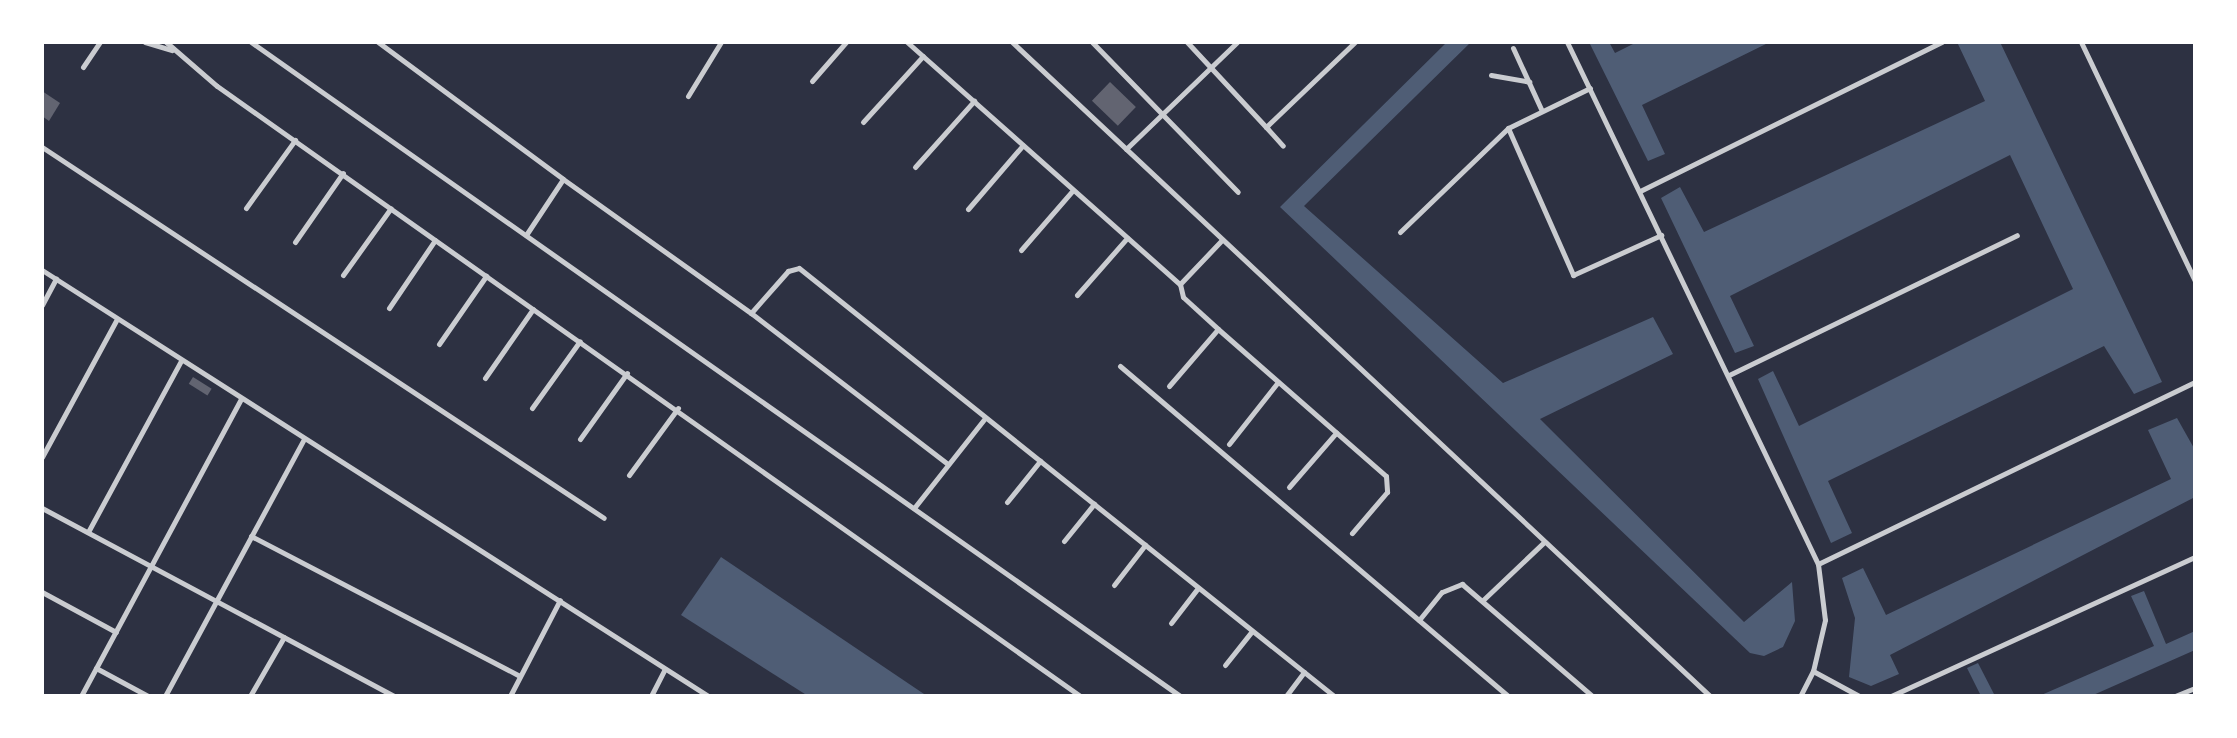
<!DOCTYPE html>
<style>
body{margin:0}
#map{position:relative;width:2237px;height:738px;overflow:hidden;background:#2d3142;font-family:Rubik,sans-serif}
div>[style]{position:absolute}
.water>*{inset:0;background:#4f5d75}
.building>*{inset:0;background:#626471;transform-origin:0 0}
.minor>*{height:5px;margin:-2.5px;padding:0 2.5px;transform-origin:2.5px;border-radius:2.5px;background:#caccd0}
span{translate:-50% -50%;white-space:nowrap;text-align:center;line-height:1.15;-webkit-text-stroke:8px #fff;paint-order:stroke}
.frame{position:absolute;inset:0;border:44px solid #fff;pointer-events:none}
</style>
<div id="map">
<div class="water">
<i style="clip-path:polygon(1447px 42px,1471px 42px,1304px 206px,1503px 383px,1653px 317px,1673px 354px,1540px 419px,1744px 622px,1792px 582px,1795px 621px,1783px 647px,1764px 656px,1750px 653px,1280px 207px)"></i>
<i style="clip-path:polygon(1589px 42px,1609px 42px,1615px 53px,1637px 42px,1770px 42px,1642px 105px,1665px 154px,1648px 161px)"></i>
<i style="clip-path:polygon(1957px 42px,2000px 42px,2162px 382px,2134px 394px,2104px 346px,1828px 481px,1852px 533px,1831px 543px,1758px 379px,1773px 371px,1799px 426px,2073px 289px,2010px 155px,1730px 296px,1754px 346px,1735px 353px,1661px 198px,1680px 187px,1704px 232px,1985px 101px)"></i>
<i style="clip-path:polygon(2177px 418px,2195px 450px,2195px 497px,1890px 655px,1899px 674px,1871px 686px,1849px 677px,1855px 618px,1842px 578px,1863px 568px,1886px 615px,2171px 479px,2148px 430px)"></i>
<i style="clip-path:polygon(721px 557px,927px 696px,808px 696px,681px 615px)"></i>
<i style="clip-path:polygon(2144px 591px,2166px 644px,2195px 631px,2195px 650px,2091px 696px,2039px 696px,2154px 646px,2131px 596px)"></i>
<i style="clip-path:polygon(1978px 663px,1995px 696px,1981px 696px,1967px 668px)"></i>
</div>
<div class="building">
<i style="left:1110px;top:82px;width:36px;height:26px;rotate:44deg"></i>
<i style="clip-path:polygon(42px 91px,60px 103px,49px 121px,42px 116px)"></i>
<i style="left:193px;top:377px;width:22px;height:8px;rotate:32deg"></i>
</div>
<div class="minor">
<i style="left:145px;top:42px;width:28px;rotate:17deg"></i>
<i style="left:166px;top:42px;width:67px;rotate:40.8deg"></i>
<i style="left:217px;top:86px;width:1057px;rotate:35.25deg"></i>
<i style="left:251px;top:42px;width:1136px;rotate:35.14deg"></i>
<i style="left:378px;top:42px;width:230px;rotate:36.5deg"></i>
<i style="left:907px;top:42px;width:365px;rotate:41.6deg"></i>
<i style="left:1180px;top:284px;width:59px;rotate:-46.4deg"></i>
<i style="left:1012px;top:42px;width:957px;rotate:43.14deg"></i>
<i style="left:1092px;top:42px;width:209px;rotate:45.8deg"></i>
<i style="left:1187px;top:42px;width:116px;rotate:47.1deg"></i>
<i style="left:1266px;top:127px;width:123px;rotate:-43.7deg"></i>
<i style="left:1567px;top:42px;width:579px;rotate:64.32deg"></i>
<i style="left:1818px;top:564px;width:56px;rotate:82.9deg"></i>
<i style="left:1825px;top:620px;width:52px;rotate:103.2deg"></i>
<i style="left:1813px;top:671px;width:28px;rotate:117deg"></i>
<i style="left:2081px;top:42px;width:265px;rotate:64.5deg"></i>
<i style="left:1513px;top:48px;width:69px;rotate:65.3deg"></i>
<i style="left:83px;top:67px;width:30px;rotate:-56deg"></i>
<i style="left:1491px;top:75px;width:39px;rotate:10deg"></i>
<i style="left:812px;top:81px;width:52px;rotate:-48.9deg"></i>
<i style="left:1590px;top:88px;width:91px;rotate:154deg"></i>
<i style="left:1508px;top:128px;width:161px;rotate:66.1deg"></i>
<i style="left:1573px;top:275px;width:97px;rotate:-24.4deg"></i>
<i style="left:688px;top:96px;width:63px;rotate:-58.6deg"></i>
<i style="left:863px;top:122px;width:89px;rotate:-47.7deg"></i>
<i style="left:1266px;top:127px;width:25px;rotate:48deg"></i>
<i style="left:42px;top:147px;width:673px;rotate:33.43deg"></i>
<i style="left:1126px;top:149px;width:154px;rotate:-43.9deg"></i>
<i style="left:915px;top:167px;width:89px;rotate:-48.2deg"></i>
<i style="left:1640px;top:191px;width:337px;rotate:-26.3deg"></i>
<i style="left:246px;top:208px;width:84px;rotate:-54.2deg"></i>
<i style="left:968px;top:209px;width:84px;rotate:-49.3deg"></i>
<i style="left:1400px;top:232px;width:150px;rotate:-43.9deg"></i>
<i style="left:526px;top:235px;width:67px;rotate:-56.5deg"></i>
<i style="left:563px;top:179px;width:231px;rotate:35.5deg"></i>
<i style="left:751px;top:313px;width:56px;rotate:-48.6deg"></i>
<i style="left:788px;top:271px;width:11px;rotate:-15deg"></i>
<i style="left:799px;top:268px;width:685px;rotate:38.66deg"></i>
<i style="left:295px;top:242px;width:84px;rotate:-55.2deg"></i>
<i style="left:1021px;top:250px;width:79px;rotate:-49.1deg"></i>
<i style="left:42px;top:270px;width:791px;rotate:32.6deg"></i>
<i style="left:343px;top:275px;width:82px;rotate:-54.4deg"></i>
<i style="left:1180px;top:284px;width:13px;rotate:77deg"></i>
<i style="left:1183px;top:297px;width:47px;rotate:42.4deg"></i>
<i style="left:1218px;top:329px;width:223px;rotate:41.2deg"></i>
<i style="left:1386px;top:476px;width:16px;rotate:86deg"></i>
<i style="left:1387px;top:492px;width:54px;rotate:130.5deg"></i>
<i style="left:1077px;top:295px;width:76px;rotate:-48.7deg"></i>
<i style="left:42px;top:305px;width:30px;rotate:-62deg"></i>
<i style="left:389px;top:308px;width:82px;rotate:-55.9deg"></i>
<i style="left:751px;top:313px;width:248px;rotate:37.5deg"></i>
<i style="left:439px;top:344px;width:83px;rotate:-55.3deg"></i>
<i style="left:1120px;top:366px;width:509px;rotate:40.38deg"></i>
<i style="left:1729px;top:375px;width:320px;rotate:-25.9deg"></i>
<i style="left:485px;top:378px;width:84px;rotate:-55.2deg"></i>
<i style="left:1169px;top:386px;width:75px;rotate:-49.3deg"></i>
<i style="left:532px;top:408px;width:82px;rotate:-54.4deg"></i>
<i style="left:580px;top:439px;width:81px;rotate:-54.5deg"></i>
<i style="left:1229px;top:444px;width:79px;rotate:-51.7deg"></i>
<i style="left:42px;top:457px;width:157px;rotate:-61.5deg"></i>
<i style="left:629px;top:475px;width:83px;rotate:-53.8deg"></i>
<i style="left:1289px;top:487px;width:72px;rotate:-49deg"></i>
<i style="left:1007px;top:502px;width:53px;rotate:-51.2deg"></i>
<i style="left:42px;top:508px;width:399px;rotate:28.1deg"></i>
<i style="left:914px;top:508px;width:115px;rotate:-51.7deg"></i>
<i style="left:88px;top:532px;width:195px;rotate:-61.5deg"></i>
<i style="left:251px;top:536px;width:303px;rotate:27.5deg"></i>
<i style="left:1064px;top:541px;width:48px;rotate:-51deg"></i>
<i style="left:1818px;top:564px;width:419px;rotate:-25.8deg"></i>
<i style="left:1114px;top:585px;width:51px;rotate:-52.2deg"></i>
<i style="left:42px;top:592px;width:84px;rotate:28.4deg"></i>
<i style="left:1483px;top:600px;width:83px;rotate:-43.5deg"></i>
<i style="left:1419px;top:620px;width:36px;rotate:-51deg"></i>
<i style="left:1442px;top:592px;width:22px;rotate:-22deg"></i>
<i style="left:1462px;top:584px;width:172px;rotate:40.7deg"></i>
<i style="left:1171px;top:623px;width:44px;rotate:-52.4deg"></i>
<i style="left:1225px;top:665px;width:43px;rotate:-51.5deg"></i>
<i style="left:96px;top:668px;width:59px;rotate:28.3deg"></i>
<i style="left:1813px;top:671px;width:52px;rotate:28.5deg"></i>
<i style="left:81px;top:696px;width:337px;rotate:-61.7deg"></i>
<i style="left:165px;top:696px;width:292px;rotate:-61.6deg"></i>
<i style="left:250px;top:696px;width:68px;rotate:-60deg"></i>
<i style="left:510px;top:696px;width:108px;rotate:-62.5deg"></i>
<i style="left:651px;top:696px;width:30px;rotate:-63deg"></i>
<i style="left:1286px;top:696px;width:30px;rotate:-53deg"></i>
<i style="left:1891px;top:696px;width:334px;rotate:-24.6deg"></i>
<i style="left:2175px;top:696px;width:22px;rotate:-22deg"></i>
</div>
<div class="frame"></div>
</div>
